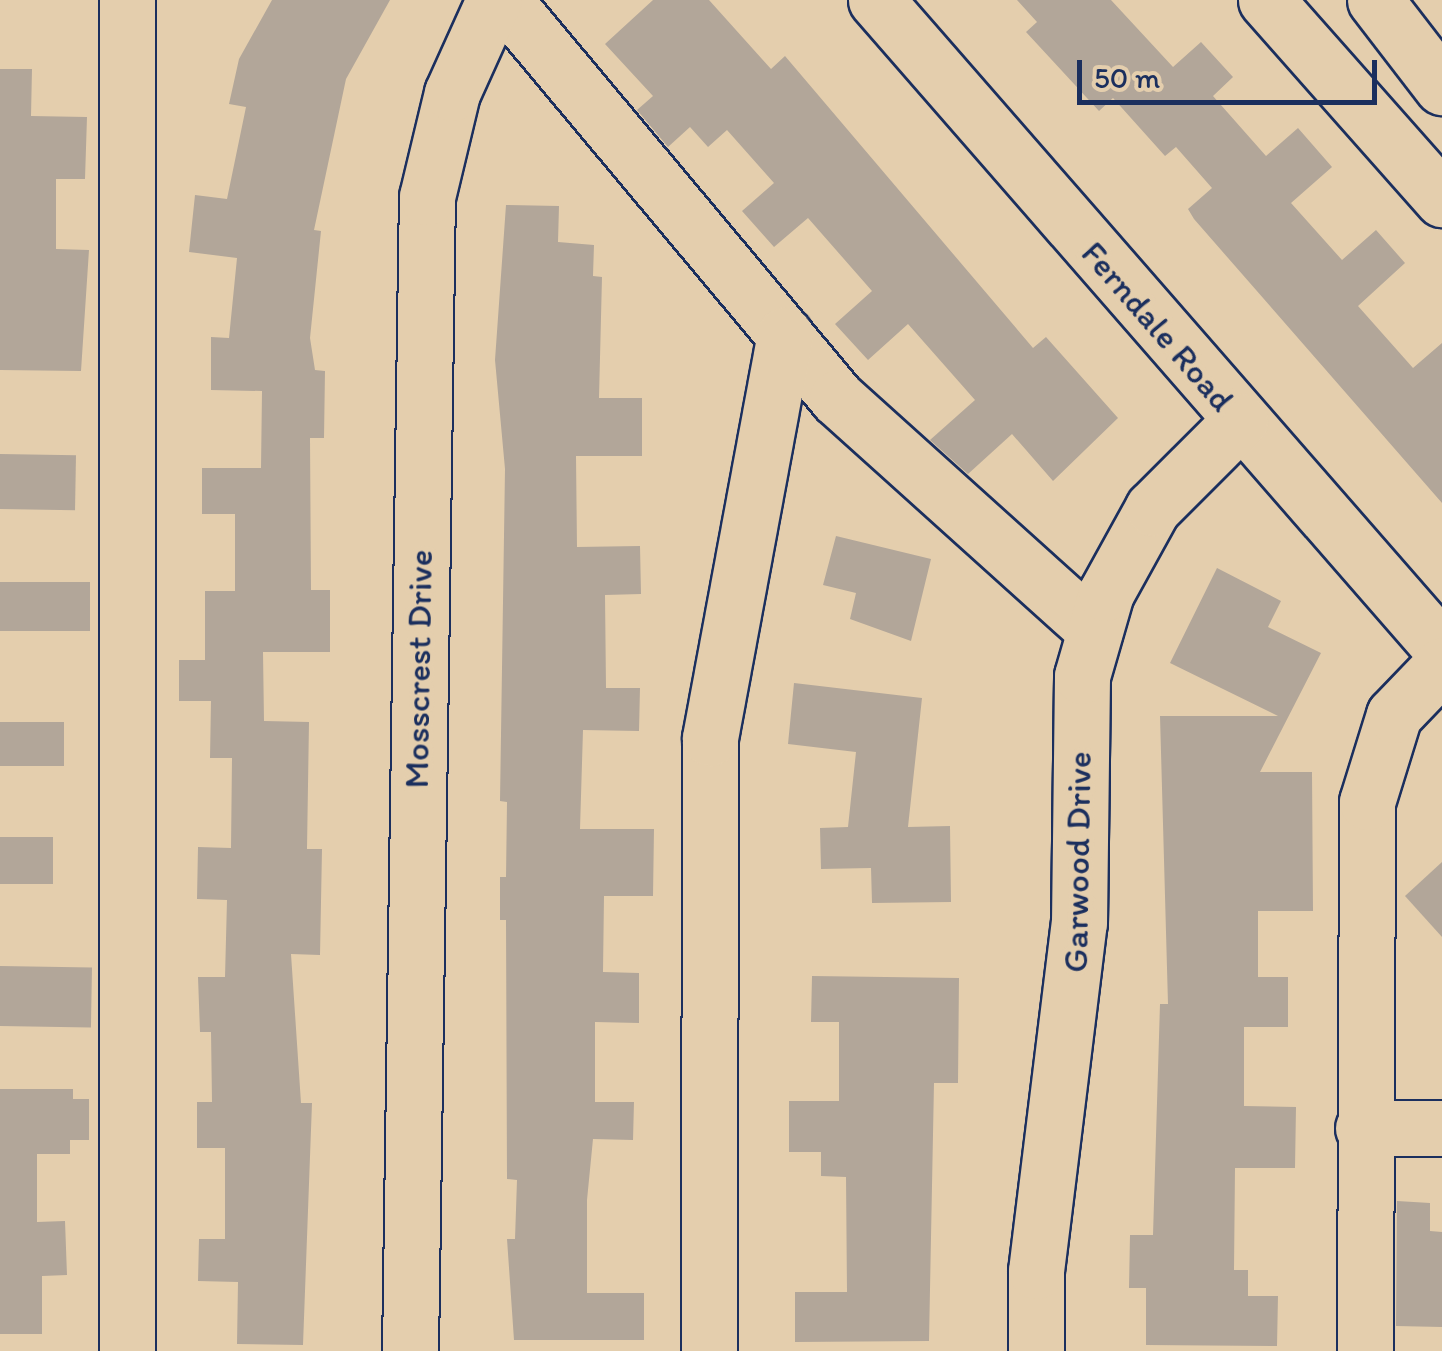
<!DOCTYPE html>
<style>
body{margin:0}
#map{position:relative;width:1442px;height:1351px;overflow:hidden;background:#e4cead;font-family:Itim,sans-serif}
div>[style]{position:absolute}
.building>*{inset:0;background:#b2a699;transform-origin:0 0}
.roads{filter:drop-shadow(2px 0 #1b2f5e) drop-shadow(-2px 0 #1b2f5e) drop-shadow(0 2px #1b2f5e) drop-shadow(0 -2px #1b2f5e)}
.minor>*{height:55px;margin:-27.5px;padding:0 27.5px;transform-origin:27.5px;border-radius:27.5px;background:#e4cead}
.major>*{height:55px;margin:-27.5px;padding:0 27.5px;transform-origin:27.5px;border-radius:27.5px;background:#e4cead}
span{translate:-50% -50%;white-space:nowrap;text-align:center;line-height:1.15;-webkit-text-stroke:10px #e4cead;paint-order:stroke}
.street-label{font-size:35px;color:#1b2f5e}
.scale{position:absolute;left:1077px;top:60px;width:300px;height:45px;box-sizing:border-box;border:5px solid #1b2f5e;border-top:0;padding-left:12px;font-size:30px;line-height:35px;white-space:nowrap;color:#1b2f5e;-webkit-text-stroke:8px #e4cead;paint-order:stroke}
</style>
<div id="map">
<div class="building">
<i style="clip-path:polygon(272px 0,390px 0,346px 79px,314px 230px,321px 231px,310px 338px,315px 370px,325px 371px,324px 438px,310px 438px,311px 590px,330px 590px,330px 652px,263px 652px,264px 721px,309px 722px,307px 849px,322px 849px,320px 955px,291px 954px,301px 1103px,312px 1103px,303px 1345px,237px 1344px,238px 1282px,198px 1281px,199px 1239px,225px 1239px,225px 1148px,197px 1148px,197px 1102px,212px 1102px,211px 1032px,200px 1032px,198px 977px,225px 977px,227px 900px,197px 899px,198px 847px,231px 848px,232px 758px,210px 758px,211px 701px,179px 701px,179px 660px,205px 660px,205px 591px,235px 591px,235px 514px,202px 514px,202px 468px,261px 468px,262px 391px,211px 390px,211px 337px,229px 338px,237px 258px,189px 252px,195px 195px,227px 199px,246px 107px,229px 104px,239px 59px)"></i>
<i style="clip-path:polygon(653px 0,709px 0,771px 69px,785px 56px,1033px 348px,1046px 337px,1118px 418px,1053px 481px,1012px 434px,968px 474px,930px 440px,975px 400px,908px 324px,868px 360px,835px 324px,872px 291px,808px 218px,774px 247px,742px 211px,774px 183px,727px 130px,708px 147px,690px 127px,668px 147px,637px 110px,653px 96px,605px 44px)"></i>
<i style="clip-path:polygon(1017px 0,1111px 0,1173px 67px,1201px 42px,1233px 77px,1213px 96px,1266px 156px,1298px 128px,1332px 167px,1291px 203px,1342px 260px,1376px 230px,1405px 263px,1358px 306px,1413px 368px,1442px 343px,1442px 503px,1194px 219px,1188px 209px,1212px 188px,1176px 147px,1165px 156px,1113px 98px,1099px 111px,1026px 32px,1037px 22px)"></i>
<i style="clip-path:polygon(0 69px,32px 69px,31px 116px,87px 117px,85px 179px,56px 179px,56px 249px,89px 250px,81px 371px,0 370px)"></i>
<i style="clip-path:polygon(506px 205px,559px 206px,558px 242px,594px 245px,593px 276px,602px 277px,599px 398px,642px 398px,642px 456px,576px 456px,577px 547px,640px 546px,641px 594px,605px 595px,606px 688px,640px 688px,639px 731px,583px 730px,580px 829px,654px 829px,653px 896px,604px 896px,603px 972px,639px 973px,639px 1023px,595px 1022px,595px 1102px,634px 1102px,633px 1140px,593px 1139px,587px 1200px,587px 1293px,644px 1293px,644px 1340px,514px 1340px,507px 1239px,515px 1239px,517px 1180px,507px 1179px,506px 920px,500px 920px,500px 877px,506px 877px,507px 802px,500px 801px,505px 469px,495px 360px)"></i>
<i style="left:0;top:454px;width:76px;height:55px;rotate:1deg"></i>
<i style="clip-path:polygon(836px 536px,931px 559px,911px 641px,850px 619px,856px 593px,823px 585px)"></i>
<i style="clip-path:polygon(1217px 568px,1281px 601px,1268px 627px,1321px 653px,1260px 772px,1312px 772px,1313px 911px,1258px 911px,1258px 977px,1288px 977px,1288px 1027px,1244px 1027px,1244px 1106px,1296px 1107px,1295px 1168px,1235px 1168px,1234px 1270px,1248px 1270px,1248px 1296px,1278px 1296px,1277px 1346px,1146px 1345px,1146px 1288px,1129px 1288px,1130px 1235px,1153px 1235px,1160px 1004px,1168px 1004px,1160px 716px,1278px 716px,1170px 663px)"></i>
<i style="left:0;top:582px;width:90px;height:49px"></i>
<i style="clip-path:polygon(794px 683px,922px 698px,908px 827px,950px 826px,951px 902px,872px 903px,871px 868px,821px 869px,820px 828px,848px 827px,856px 752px,788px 744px)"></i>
<i style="left:0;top:722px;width:64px;height:44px"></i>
<i style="left:0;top:837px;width:53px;height:47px"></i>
<i style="clip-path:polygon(1442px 862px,1442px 937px,1405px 896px)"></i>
<i style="left:0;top:966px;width:92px;height:60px;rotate:1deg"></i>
<i style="clip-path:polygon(812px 976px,959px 978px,958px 1083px,934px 1083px,929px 1341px,795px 1342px,795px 1292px,847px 1292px,846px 1177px,821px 1176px,821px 1152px,789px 1152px,789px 1101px,839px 1101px,839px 1022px,811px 1022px)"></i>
<i style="clip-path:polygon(0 1089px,73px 1089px,73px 1099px,89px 1099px,89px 1140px,70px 1140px,70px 1154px,37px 1154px,37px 1222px,65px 1221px,67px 1275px,42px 1276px,42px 1334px,0 1334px)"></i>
<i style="clip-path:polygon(1397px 1201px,1430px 1203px,1430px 1231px,1442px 1232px,1442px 1327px,1396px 1326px)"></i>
</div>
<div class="roads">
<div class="minor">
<i style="left:504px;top:0;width:519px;rotate:50.08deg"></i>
<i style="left:837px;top:398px;width:347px;rotate:42deg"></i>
<i style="left:876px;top:0;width:861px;rotate:48.91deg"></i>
<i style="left:1266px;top:0;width:266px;rotate:48.5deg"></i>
<i style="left:1363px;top:1128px;width:79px"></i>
<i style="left:127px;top:1351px;width:1351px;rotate:-90deg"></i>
<i style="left:410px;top:1351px;width:1154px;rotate:-89.16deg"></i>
<i style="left:427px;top:197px;width:107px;rotate:-76.5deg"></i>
<i style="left:452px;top:93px;width:102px;rotate:-65.7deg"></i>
<i style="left:709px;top:1351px;width:613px;rotate:-89.91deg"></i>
<i style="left:710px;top:738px;width:410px;rotate:-79.5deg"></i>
<i style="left:1036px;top:1351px;width:80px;rotate:-90deg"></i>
<i style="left:1036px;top:1271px;width:351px;rotate:-83deg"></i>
<i style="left:1079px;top:923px;width:247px;rotate:-89.3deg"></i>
<i style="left:1082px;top:676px;width:86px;rotate:-73.9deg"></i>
<i style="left:1106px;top:593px;width:97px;rotate:-61.1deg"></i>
<i style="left:1153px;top:508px;width:123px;rotate:-45deg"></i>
<i style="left:1365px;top:1351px;width:549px;rotate:-89.79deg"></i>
<i style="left:1367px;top:802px;width:91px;rotate:-72.8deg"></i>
<i style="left:1394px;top:715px;width:69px;rotate:-46.2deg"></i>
</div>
<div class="major">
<i style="left:1375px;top:0;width:110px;rotate:52.4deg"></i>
</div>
</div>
<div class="street-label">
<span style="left:1158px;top:326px;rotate:49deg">Ferndale Road</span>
<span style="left:418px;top:669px;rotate:-89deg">Mosscrest Drive</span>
<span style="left:1077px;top:862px;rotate:-89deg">Garwood Drive</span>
</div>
<div class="scale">50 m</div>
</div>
